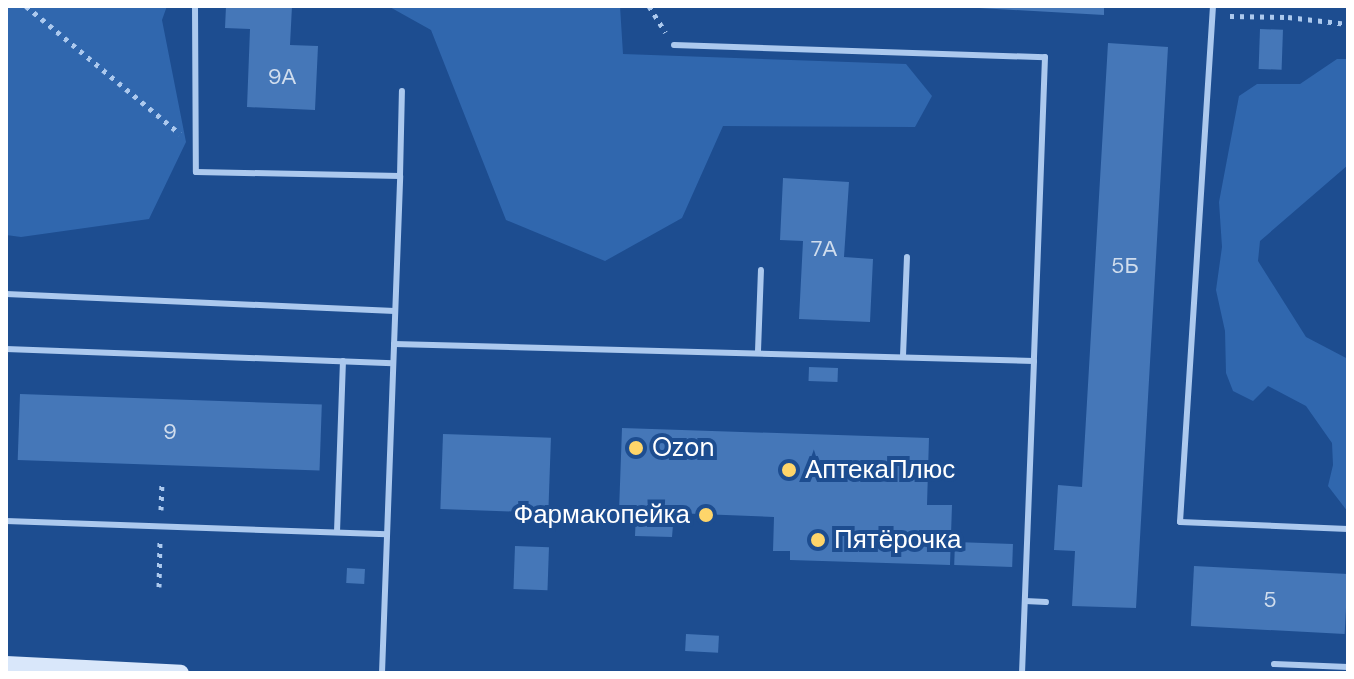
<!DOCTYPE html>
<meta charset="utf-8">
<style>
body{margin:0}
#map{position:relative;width:1354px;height:679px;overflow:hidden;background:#1d4d90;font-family:"DM Sans",sans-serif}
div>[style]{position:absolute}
.green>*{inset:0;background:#3067ae}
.building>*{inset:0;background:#4577b8;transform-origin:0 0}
.path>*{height:5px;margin-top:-2.5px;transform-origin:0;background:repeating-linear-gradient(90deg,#acc9ee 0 4px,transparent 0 10px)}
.service>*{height:6px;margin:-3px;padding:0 3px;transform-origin:3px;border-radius:3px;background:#acc9ee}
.secondary>*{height:16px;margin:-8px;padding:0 8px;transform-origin:8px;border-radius:8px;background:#d9e7fa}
.dots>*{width:22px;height:22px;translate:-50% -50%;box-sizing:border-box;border:4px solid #1d4d90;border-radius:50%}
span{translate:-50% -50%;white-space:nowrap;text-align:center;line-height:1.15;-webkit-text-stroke:8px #1d4d90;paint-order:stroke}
.number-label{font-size:22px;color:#d0dded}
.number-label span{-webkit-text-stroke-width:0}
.poi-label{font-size:26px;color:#fff}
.left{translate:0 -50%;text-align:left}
.right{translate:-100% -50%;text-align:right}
.frame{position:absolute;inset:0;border:8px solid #fff;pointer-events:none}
</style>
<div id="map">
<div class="green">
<i style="clip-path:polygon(6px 6px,167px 6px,162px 20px,186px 142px,149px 219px,21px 237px,6px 235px)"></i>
<i style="clip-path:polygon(388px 6px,620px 6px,623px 54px,906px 64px,932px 96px,915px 127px,723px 126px,682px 218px,605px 261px,506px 220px,431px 30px)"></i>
<i style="clip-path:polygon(1337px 59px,1348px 59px,1348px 165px,1260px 241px,1258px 261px,1306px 337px,1348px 359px,1348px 512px,1328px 486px,1333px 465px,1332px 443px,1306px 406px,1268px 386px,1253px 401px,1233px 391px,1226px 373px,1225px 331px,1216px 290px,1222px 247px,1219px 202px,1239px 96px,1257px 84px,1300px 84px)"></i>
</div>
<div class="building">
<i style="clip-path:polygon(226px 6px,292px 6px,290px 45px,318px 46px,315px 110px,247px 107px,250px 29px,225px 28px)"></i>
<i style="clip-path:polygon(944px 6px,1104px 6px,1104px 15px)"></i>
<i style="left:1260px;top:29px;width:23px;height:40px;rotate:2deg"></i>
<i style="clip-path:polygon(1108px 43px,1168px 47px,1136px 608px,1072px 606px,1075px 551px,1054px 550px,1058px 485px,1082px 487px)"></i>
<i style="clip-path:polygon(783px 178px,849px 182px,844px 257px,873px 259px,870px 322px,799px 319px,803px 241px,780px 240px)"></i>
<i style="left:809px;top:367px;width:29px;height:14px;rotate:2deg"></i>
<i style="left:20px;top:394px;width:302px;height:66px;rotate:2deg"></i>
<i style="clip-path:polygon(622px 428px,929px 438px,927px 505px,952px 505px,950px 565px,790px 560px,790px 551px,773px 551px,774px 517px,674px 513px,672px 537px,635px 536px,636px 512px,619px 512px)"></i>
<i style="left:443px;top:434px;width:108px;height:75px;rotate:2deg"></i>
<i style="left:955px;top:542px;width:58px;height:23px;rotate:2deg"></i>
<i style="left:515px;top:546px;width:34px;height:43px;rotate:2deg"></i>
<i style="left:1194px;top:566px;width:154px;height:60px;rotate:3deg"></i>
<i style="left:347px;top:568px;width:18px;height:15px;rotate:3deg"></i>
<i style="left:686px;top:634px;width:33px;height:17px;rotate:3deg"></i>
</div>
<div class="path">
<i style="left:26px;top:6px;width:200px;rotate:39.7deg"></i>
<i style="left:649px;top:6px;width:31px;rotate:58deg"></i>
<i style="left:1230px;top:16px;width:58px;rotate:1deg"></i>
<i style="left:1288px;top:17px;width:60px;rotate:6.7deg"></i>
<i style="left:161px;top:510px;width:25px;rotate:-88deg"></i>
<i style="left:159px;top:587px;width:47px;rotate:-88.8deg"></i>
</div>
<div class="service">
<i style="left:195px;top:6px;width:166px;rotate:89.7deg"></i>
<i style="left:196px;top:172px;width:204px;rotate:1.1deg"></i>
<i style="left:400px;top:176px;width:85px;rotate:-88.7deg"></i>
<i style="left:1213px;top:6px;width:517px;rotate:93.66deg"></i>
<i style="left:1180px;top:522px;width:168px;rotate:2.4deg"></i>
<i style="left:674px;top:45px;width:371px;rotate:1.9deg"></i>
<i style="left:1045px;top:57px;width:304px;rotate:92.1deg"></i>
<i style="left:6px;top:294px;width:389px;rotate:2.5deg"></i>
<i style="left:394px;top:344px;width:640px;rotate:1.52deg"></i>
<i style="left:1034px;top:361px;width:312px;rotate:92.2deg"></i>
<i style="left:6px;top:349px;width:387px;rotate:2.1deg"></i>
<i style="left:758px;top:351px;width:81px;rotate:-87.9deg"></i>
<i style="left:903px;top:356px;width:99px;rotate:-87.7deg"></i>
<i style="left:6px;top:521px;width:381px;rotate:2deg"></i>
<i style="left:337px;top:532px;width:171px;rotate:-88deg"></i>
<i style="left:1025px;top:601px;width:21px;rotate:3deg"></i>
<i style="left:1274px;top:664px;width:74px;rotate:2.3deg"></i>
<i style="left:382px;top:673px;width:497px;rotate:-87.9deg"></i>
</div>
<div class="secondary">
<i style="left:6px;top:664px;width:175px;rotate:2.9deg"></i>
</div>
<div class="dots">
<i style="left:636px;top:448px;background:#fed56a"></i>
<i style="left:789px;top:470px;background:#fed56a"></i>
<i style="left:706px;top:515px;background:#fed56a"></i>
<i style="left:818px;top:540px;background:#fed56a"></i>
</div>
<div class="number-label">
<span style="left:282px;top:77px">9А</span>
<span style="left:824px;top:249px">7А</span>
<span style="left:1125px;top:266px">5Б</span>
<span style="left:170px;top:432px">9</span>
<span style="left:1270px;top:600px">5</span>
</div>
<div class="poi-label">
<span class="left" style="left:652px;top:448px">Ozon</span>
<span class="left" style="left:805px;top:470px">АптекаПлюс</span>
<span class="right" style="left:690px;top:515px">Фармакопейка</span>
<span class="left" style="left:834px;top:540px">Пятёрочка</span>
</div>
<div class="frame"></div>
</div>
